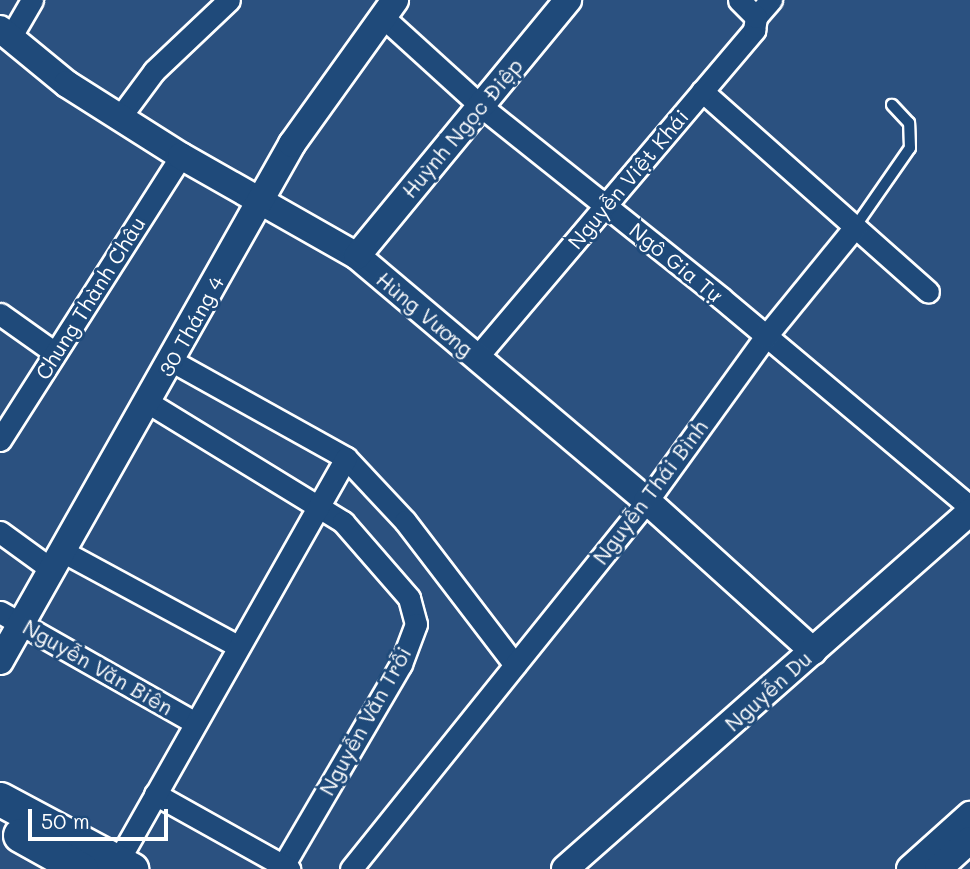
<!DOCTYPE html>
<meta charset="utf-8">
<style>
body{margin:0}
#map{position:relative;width:970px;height:869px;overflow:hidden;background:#2b5180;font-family:Mali,sans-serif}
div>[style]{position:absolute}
.roads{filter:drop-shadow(2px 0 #fff) drop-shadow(-2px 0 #fff) drop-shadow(0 2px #fff) drop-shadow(0 -2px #fff)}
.service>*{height:10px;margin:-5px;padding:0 5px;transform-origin:5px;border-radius:5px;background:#1f4a7a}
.minor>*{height:21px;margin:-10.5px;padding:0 10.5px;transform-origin:10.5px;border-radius:10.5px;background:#1f4a7a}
.tertiary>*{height:26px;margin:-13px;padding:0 13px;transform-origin:13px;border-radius:13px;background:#1f4a7a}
.primary>*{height:33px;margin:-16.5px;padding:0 16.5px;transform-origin:16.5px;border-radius:16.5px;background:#1f4a7a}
span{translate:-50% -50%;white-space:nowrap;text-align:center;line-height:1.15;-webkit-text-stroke:6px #1f4a7a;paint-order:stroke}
.street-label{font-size:21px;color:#fff}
.scale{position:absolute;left:28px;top:809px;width:140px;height:32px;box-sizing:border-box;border:4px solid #fff;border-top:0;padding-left:9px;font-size:21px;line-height:24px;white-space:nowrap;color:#fff;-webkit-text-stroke:5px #1f4a7a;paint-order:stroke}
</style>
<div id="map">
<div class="roads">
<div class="service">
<i style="left:855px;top:227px;width:96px;rotate:-55.2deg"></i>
<i style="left:910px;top:148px;width:25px;rotate:-92deg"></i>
<i style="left:909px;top:123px;width:25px;rotate:-133deg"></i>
</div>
<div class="minor">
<i style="left:383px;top:17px;width:134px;rotate:42.3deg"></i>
<i style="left:482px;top:107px;width:306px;rotate:38.6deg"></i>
<i style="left:721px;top:298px;width:325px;rotate:40deg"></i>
<i style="left:756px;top:17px;width:23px;rotate:-49deg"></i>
<i style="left:10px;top:38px;width:44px;rotate:-59.9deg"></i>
<i style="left:702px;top:91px;width:302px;rotate:41.6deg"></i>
<i style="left:120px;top:117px;width:57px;rotate:-53.5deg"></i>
<i style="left:154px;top:71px;width:103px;rotate:-43.4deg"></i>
<i style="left:0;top:314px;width:67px;rotate:35.3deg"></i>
<i style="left:477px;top:357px;width:429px;rotate:-49.7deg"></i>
<i style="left:754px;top:30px;width:13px;rotate:-81deg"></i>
<i style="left:756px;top:17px;width:24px;rotate:-135deg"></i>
<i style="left:172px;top:361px;width:199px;rotate:29.1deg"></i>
<i style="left:346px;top:458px;width:86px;rotate:46.9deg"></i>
<i style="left:405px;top:521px;width:181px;rotate:52.6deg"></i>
<i style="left:149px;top:403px;width:228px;rotate:31.5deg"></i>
<i style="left:343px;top:522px;width:101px;rotate:49deg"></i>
<i style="left:409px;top:598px;width:27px;rotate:75deg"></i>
<i style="left:416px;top:624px;width:43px;rotate:110.6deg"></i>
<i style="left:401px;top:664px;width:238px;rotate:120.3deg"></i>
<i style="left:0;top:440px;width:337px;rotate:-57.5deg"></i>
<i style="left:0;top:532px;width:63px;rotate:36deg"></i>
<i style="left:62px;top:551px;width:200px;rotate:28.4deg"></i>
<i style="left:0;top:612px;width:224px;rotate:29.6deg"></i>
<i style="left:155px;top:794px;width:154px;rotate:29.2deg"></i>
<i style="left:118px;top:861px;width:463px;rotate:-60.5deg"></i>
<i style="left:351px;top:869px;width:472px;rotate:-51.2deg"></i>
<i style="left:647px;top:501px;width:203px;rotate:-54.2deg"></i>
<i style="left:766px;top:336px;width:141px;rotate:-50.8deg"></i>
</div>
<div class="tertiary">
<i style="left:0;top:29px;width:87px;rotate:39.4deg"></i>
<i style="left:67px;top:84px;width:135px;rotate:32.3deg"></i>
<i style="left:181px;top:156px;width:202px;rotate:29.6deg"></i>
<i style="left:357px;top:256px;width:380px;rotate:40.2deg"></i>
<i style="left:647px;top:501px;width:224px;rotate:42.1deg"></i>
<i style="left:357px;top:256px;width:332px;rotate:-50.5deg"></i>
<i style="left:0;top:661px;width:594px;rotate:-60.54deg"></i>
<i style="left:292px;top:144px;width:177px;rotate:-54.4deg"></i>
<i style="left:565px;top:869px;width:540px;rotate:-41.4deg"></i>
<i style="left:910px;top:869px;width:81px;rotate:-42deg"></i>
<i style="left:938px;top:869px;width:43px;rotate:-42.2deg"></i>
</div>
<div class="primary">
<i style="left:0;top:799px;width:149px;rotate:28.1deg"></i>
<i style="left:20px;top:835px;width:70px;rotate:29.1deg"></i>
</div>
</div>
<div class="street-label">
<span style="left:462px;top:128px;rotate:-50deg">Huỳnh Ngọc Điệp</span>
<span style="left:628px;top:179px;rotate:-50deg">Nguyễn Việt Khái</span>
<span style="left:676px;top:262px;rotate:39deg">Ngô Gia Tự</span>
<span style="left:90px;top:298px;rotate:-58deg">Chung Thành Châu</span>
<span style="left:425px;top:314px;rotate:40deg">Hùng Vương</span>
<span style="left:191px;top:326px;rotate:-61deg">30 Tháng 4</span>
<span style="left:650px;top:492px;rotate:-53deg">Nguyễn Thái Bình</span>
<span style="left:98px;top:667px;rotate:30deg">Nguyễn Văn Biên</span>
<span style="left:768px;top:691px;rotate:-42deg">Nguyễn Du</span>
<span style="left:365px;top:721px;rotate:-61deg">Nguyễn Văn Trỗi</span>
</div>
<div class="scale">50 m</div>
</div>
